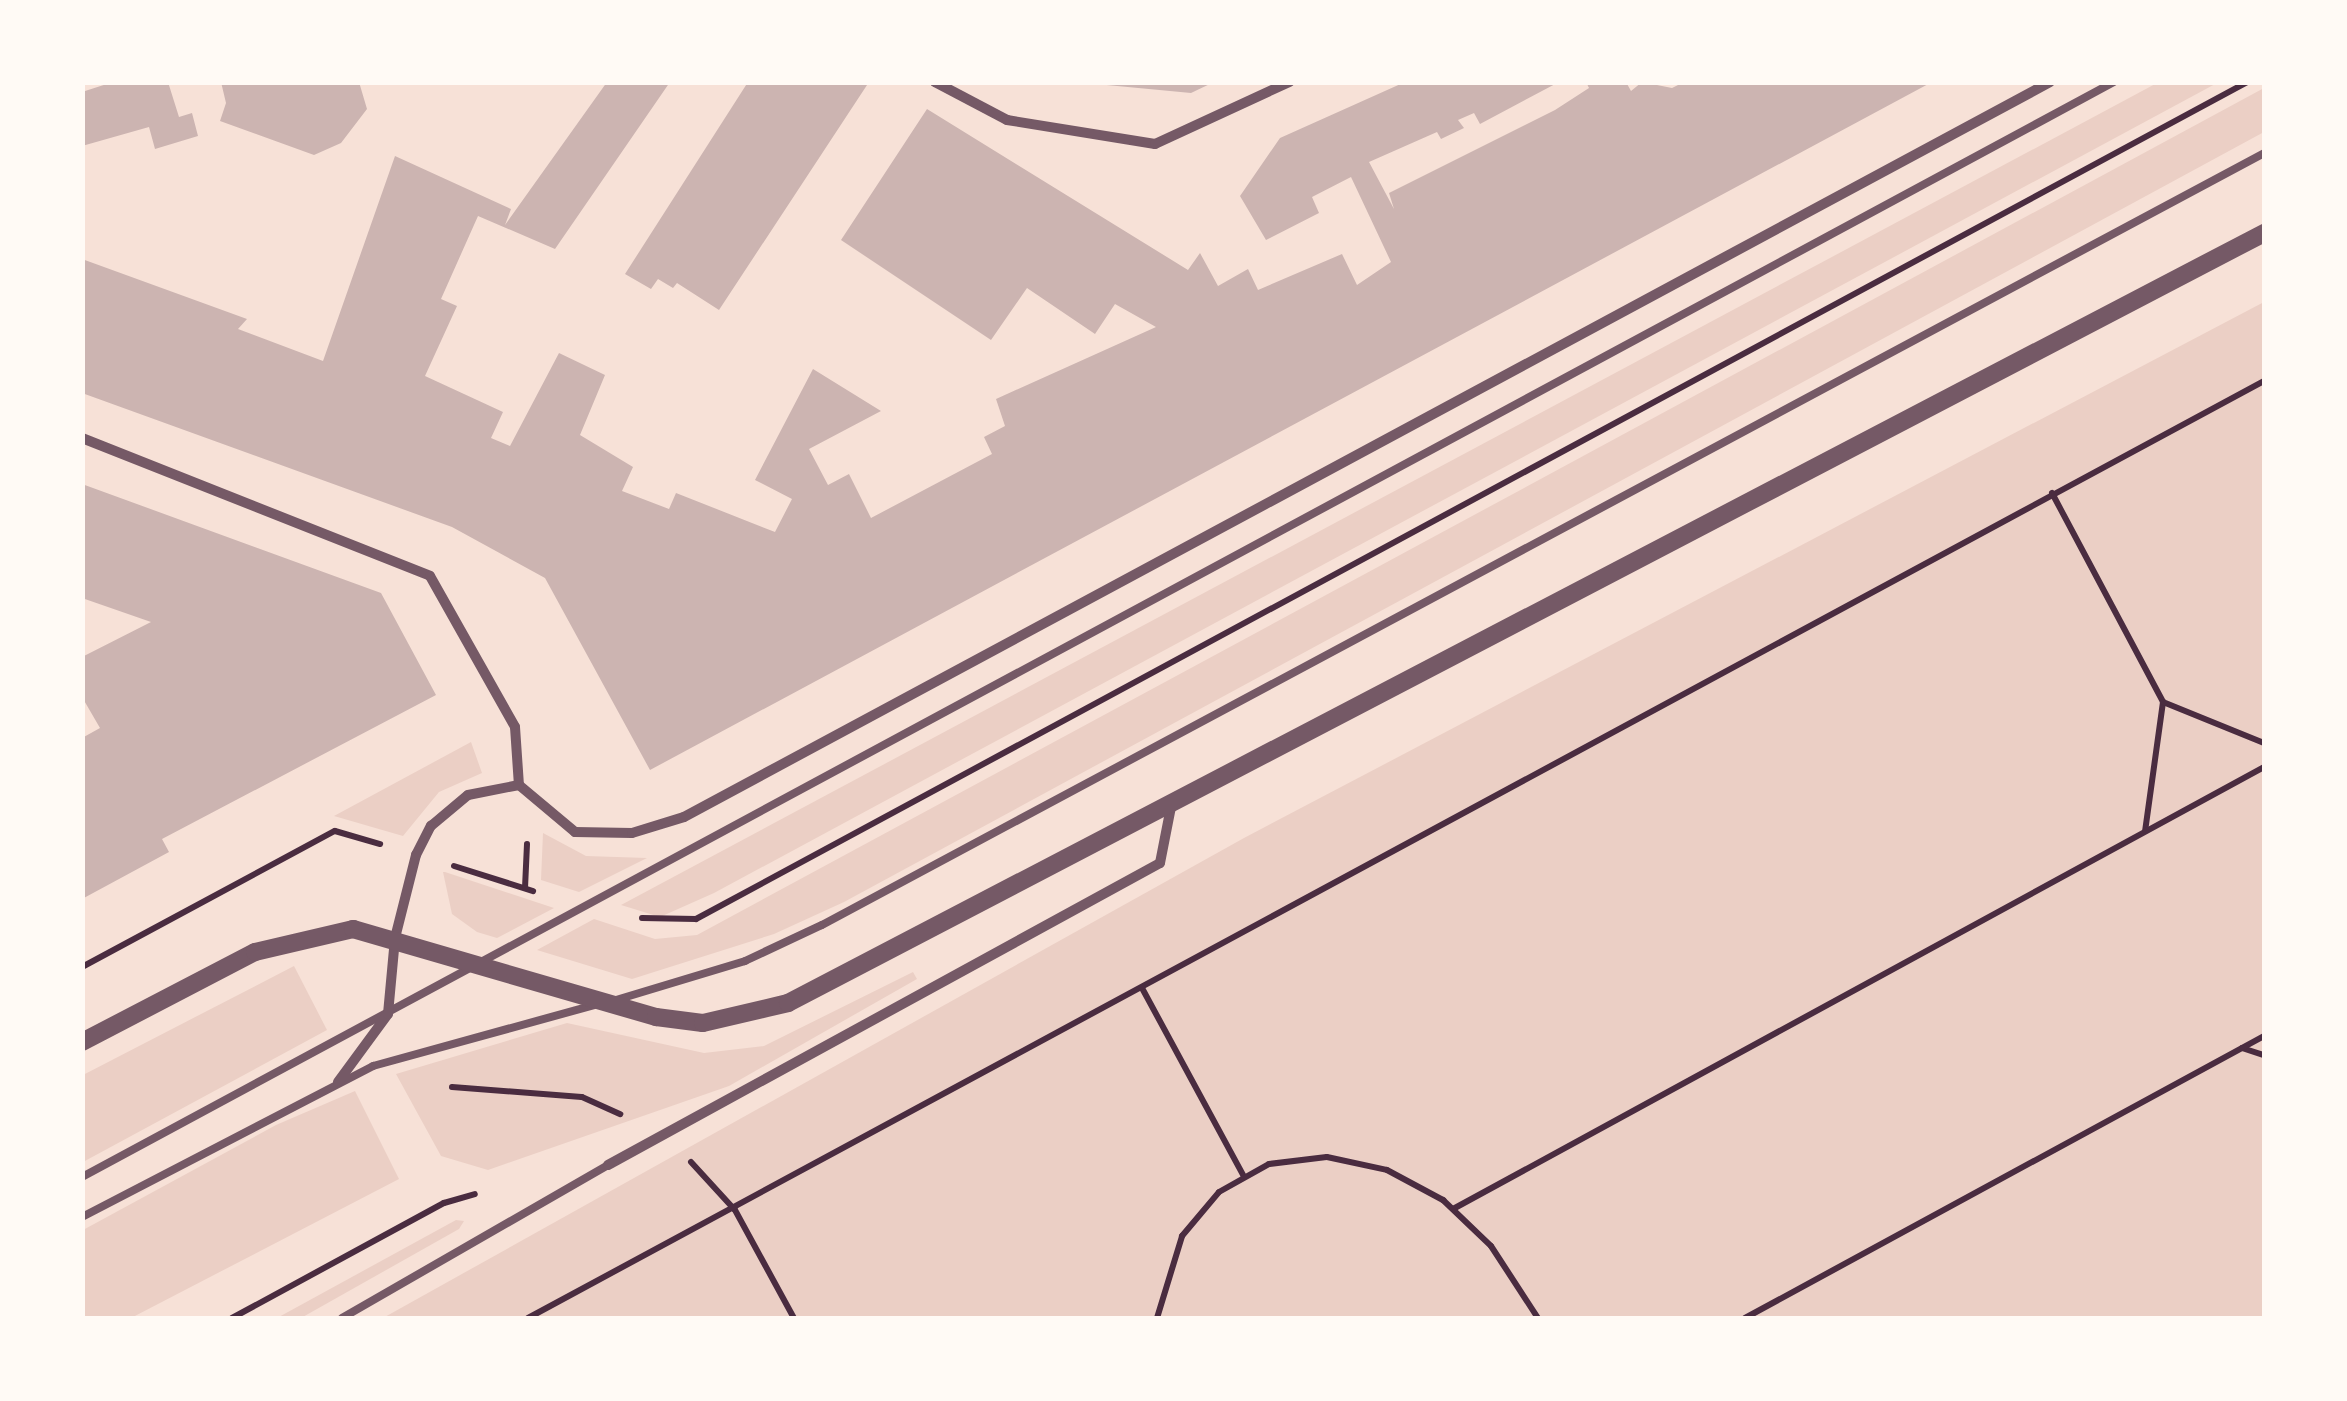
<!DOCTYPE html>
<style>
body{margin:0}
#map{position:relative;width:2347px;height:1401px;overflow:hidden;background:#f7e1d7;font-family:"Golos Text",sans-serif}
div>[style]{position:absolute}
.green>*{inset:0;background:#ebcfc5}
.building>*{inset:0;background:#ccb4b1}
.path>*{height:6px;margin:-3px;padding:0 3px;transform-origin:3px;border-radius:3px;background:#4a2c40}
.service>*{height:8px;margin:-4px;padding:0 4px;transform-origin:4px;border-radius:4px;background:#755966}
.minor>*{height:10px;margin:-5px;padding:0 5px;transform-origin:5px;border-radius:5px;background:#755966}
.tertiary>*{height:18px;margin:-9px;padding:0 9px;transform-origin:9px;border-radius:9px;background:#755966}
span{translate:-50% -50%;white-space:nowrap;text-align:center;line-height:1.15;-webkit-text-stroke:9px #fffaf5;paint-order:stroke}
.frame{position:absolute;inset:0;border:85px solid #fffaf5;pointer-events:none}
</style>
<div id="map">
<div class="green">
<i style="clip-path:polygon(2157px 83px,2217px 83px,714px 893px,660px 917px,621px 905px)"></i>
<i style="clip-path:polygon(2264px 88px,2264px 132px,844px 902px,774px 934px,632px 979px,537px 950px,594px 919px,655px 939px,697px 935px)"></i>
<i style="clip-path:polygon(2264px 302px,2264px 1318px,383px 1318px,1244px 838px)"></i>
<i style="clip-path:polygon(471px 742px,482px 773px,439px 792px,403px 836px,334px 816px)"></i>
<i style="clip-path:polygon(543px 833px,586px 856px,647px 858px,579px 892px,541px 880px)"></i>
<i style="clip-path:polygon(443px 872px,445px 872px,554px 908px,497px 938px,477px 932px,452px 914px)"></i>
<i style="clip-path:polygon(294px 966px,327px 1030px,83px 1162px,83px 1075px)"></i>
<i style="clip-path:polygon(913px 972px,917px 979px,729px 1086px,488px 1170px,441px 1156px,396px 1074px,567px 1023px,704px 1053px,764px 1046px)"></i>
<i style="clip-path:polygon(355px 1091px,399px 1179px,131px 1318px,83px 1318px,83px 1230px,276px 1125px)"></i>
<i style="clip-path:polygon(456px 1220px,464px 1221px,459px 1229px,301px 1318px,277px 1318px)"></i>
</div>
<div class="building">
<i style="clip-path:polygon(113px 82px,168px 82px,179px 117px,192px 113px,198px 136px,155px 149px,149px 127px,82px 146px,82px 92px)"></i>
<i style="clip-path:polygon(221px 82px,359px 82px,367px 109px,341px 143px,314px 155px,220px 121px,226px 103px)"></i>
<i style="clip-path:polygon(607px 82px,670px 82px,555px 249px,478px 216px,441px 299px,457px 306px,425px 376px,503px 412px,491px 438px,510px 446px,559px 353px,605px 375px,580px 435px,633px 467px,622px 491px,669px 509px,676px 493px,775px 532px,792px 499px,755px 480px,813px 369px,881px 411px,809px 449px,828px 485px,849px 474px,871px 518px,992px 454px,984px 437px,1005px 426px,996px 399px,1156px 327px,1115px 304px,1095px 334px,1027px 288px,991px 340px,841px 240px,927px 109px,1188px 270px,1200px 253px,1218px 286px,1248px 269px,1258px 290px,1342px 254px,1357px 285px,1391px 262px,1351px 177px,1312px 197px,1319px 213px,1266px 240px,1240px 196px,1280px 138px,1405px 82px,1559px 82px,1480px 124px,1474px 113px,1458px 120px,1464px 128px,1441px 139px,1437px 132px,1369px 162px,1394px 209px,1389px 193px,1555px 110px,1589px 88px,1586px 82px,1626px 82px,1631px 91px,1642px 82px,1672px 88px,1684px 82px,1932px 82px,650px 770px,545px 578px,452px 527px,82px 393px,82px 259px,247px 319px,238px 329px,323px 361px,395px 156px,511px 209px,505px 225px)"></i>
<i style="clip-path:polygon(748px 82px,869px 82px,719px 310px,677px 283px,673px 288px,658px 279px,651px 289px,625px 274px)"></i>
<i style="clip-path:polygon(1075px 82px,1214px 82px,1191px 93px)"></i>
<i style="clip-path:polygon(82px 484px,381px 593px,436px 695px,162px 839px,169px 852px,82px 899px,82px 738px,100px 728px,82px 697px,82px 657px,151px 622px,82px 598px)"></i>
</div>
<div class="path">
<i style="left:2052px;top:493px;width:237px;rotate:62deg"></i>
<i style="left:2163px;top:702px;width:130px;rotate:97.9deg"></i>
<i style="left:2163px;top:702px;width:109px;rotate:22.1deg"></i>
<i style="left:454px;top:866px;width:83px;rotate:17.6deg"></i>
<i style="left:525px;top:888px;width:44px;rotate:-87.4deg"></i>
<i style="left:642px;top:918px;width:54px;rotate:1.1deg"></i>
<i style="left:696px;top:919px;width:1762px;rotate:-28.35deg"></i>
<i style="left:82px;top:967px;width:287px;rotate:-28.3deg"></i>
<i style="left:335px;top:831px;width:47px;rotate:16.1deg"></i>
<i style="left:1142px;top:988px;width:213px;rotate:61.6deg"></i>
<i style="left:2242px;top:1048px;width:23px;rotate:18deg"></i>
<i style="left:452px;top:1087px;width:130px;rotate:4.4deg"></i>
<i style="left:582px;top:1097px;width:42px;rotate:24.1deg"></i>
<i style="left:691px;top:1162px;width:65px;rotate:47.5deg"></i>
<i style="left:735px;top:1210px;width:123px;rotate:61.4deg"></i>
<i style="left:1453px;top:1209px;width:924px;rotate:-28.59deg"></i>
<i style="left:232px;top:1318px;width:241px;rotate:-28.5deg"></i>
<i style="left:444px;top:1203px;width:32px;rotate:-16deg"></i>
<i style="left:528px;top:1318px;width:1973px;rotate:-28.36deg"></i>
<i style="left:1157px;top:1318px;width:86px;rotate:-73deg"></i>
<i style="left:1182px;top:1236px;width:57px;rotate:-49.9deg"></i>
<i style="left:1219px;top:1192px;width:57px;rotate:-29.2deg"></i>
<i style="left:1269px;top:1164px;width:58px;rotate:-6.9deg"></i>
<i style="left:1327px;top:1157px;width:61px;rotate:12.2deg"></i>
<i style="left:1387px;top:1170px;width:64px;rotate:28.2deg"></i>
<i style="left:1443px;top:1200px;width:66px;rotate:43.8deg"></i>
<i style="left:1491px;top:1246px;width:86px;rotate:56.9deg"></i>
<i style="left:1745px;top:1318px;width:591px;rotate:-28.52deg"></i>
</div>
<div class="service">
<i style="left:616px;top:1000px;width:135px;rotate:-16.8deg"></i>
<i style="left:745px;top:961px;width:85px;rotate:-25.1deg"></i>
<i style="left:822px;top:925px;width:1636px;rotate:-28.16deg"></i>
<i style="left:82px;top:1177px;width:2308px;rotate:-28.32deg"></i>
<i style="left:82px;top:1217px;width:328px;rotate:-27.4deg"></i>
<i style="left:373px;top:1066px;width:233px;rotate:-15.4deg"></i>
<i style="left:342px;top:1318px;width:307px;rotate:-29.9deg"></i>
</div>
<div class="minor">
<i style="left:935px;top:82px;width:81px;rotate:27.8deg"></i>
<i style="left:1007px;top:120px;width:150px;rotate:9.2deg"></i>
<i style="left:1155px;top:144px;width:148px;rotate:-24.8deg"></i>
<i style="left:82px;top:438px;width:374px;rotate:21.6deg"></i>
<i style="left:430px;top:576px;width:173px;rotate:60.6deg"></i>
<i style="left:515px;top:727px;width:58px;rotate:86.1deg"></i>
<i style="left:519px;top:785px;width:73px;rotate:40deg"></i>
<i style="left:575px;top:832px;width:57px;rotate:1deg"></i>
<i style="left:632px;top:833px;width:54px;rotate:-17.1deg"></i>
<i style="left:684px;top:817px;width:1551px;rotate:-28.28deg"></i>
<i style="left:338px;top:1082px;width:84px;rotate:-53.7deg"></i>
<i style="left:388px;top:1014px;width:76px;rotate:-84.7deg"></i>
<i style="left:395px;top:938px;width:86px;rotate:-75.8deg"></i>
<i style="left:416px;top:855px;width:33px;rotate:-63deg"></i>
<i style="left:431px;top:826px;width:48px;rotate:-40deg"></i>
<i style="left:468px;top:795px;width:52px;rotate:-11.1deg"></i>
<i style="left:608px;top:1165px;width:629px;rotate:-28.68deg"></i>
<i style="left:1160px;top:863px;width:57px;rotate:-78.9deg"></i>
</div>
<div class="tertiary">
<i style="left:82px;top:1042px;width:195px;rotate:-27.5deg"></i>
<i style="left:255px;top:952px;width:101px;rotate:-13.2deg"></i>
<i style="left:353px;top:929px;width:316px;rotate:16.2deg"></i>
<i style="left:656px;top:1017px;width:47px;rotate:7.3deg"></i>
<i style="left:703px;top:1023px;width:87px;rotate:-13.2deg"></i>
<i style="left:788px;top:1003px;width:1665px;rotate:-27.55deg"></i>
</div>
<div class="frame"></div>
</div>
